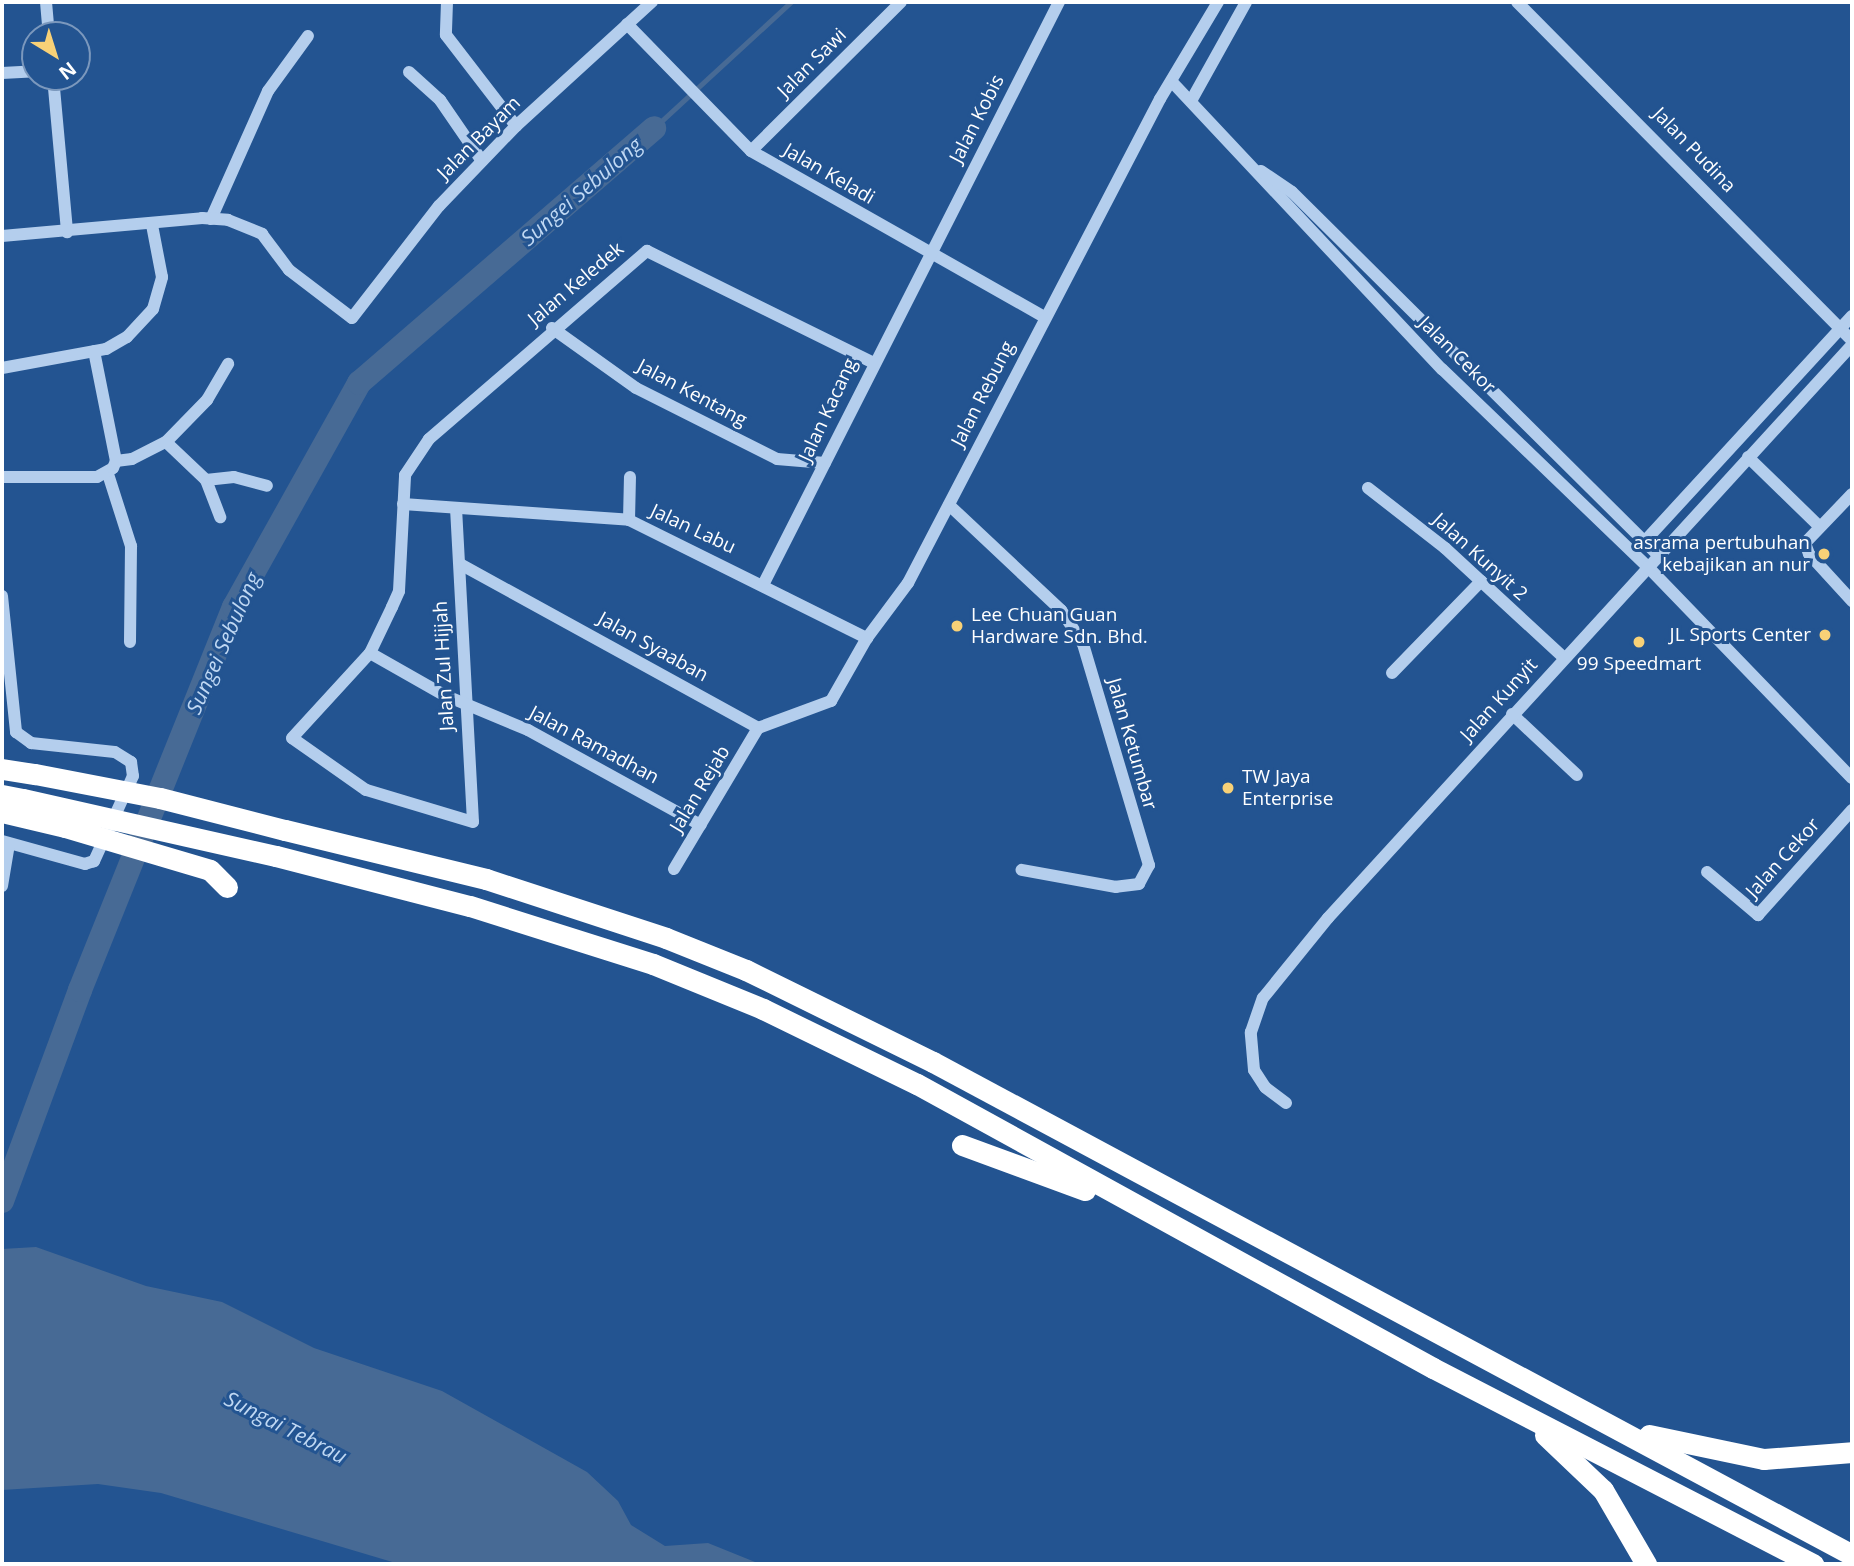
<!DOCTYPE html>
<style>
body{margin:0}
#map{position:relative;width:1854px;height:1566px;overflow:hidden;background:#235491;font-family:"Open Sans",sans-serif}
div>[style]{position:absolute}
.water>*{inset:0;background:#476a95}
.stream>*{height:4.5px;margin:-2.25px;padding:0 2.25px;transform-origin:2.25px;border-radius:2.25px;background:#476a95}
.river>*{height:24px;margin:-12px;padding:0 12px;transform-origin:12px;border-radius:12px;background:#476a95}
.minor>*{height:12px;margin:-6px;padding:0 6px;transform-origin:6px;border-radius:6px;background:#b4ceed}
.highway>*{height:21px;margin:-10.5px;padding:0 10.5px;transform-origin:10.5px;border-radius:10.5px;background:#fff}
.highway-bridge>*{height:21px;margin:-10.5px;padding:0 10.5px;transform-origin:10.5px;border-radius:10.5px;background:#fff}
.dots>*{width:19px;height:19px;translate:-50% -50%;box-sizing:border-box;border:4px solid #235491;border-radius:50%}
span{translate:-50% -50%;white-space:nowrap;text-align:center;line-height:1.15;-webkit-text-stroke:6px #235491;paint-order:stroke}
.street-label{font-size:19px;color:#fff}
.poi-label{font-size:19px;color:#fff}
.right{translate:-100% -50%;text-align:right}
.left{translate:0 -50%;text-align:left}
.water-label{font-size:21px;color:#c0d8f3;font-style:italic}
.frame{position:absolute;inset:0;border:4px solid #fff;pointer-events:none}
.north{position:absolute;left:21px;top:21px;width:70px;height:70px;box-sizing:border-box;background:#235491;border:2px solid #7b98bd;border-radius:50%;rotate:142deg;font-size:19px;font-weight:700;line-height:28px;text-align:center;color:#fff}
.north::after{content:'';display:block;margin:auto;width:24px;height:32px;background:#f8d177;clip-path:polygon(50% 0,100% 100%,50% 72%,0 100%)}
</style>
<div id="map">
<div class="water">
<i style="clip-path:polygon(36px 1247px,146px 1286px,222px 1302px,314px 1348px,442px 1391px,587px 1472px,618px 1501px,631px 1525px,665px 1546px,708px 1543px,760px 1564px,399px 1564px,161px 1493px,98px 1484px,2px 1490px,2px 1249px)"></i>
</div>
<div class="stream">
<i style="left:654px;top:128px;width:186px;rotate:-42.6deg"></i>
</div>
<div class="river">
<i style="left:2px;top:1201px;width:225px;rotate:-69.7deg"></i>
<i style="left:80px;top:990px;width:413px;rotate:-68.1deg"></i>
<i style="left:234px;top:607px;width:257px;rotate:-60.8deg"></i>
<i style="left:359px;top:383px;width:390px;rotate:-40.8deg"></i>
</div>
<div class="minor">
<i style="left:46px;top:2px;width:33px;rotate:85deg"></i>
<i style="left:447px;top:2px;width:33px;rotate:92deg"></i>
<i style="left:446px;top:35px;width:115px;rotate:52.4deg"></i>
<i style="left:1517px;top:2px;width:477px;rotate:45.3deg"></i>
<i style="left:627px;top:24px;width:177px;rotate:45.7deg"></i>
<i style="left:751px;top:151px;width:337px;rotate:29.5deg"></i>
<i style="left:409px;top:72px;width:42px;rotate:42.1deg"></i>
<i style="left:440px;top:100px;width:74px;rotate:55.5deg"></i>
<i style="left:2px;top:73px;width:33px;rotate:-3deg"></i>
<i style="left:53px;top:77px;width:156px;rotate:84.8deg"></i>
<i style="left:1173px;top:83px;width:393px;rotate:46.8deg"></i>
<i style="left:1442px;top:369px;width:284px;rotate:43.9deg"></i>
<i style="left:1647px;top:566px;width:295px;rotate:46deg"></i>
<i style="left:1191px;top:101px;width:113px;rotate:-60.9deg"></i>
<i style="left:751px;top:151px;width:211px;rotate:-44.8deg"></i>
<i style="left:1261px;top:171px;width:37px;rotate:34deg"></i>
<i style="left:1292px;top:192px;width:514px;rotate:44.76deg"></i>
<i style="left:211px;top:219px;width:140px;rotate:-66deg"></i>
<i style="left:268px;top:91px;width:68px;rotate:-54deg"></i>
<i style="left:2px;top:236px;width:201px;rotate:-5.1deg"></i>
<i style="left:202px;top:218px;width:26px;rotate:4deg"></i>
<i style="left:228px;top:220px;width:37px;rotate:22deg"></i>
<i style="left:262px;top:234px;width:45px;rotate:53.1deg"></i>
<i style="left:289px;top:270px;width:79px;rotate:37.3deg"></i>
<i style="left:352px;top:318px;width:142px;rotate:-52.2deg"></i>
<i style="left:439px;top:206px;width:111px;rotate:-46.1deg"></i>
<i style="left:516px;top:126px;width:184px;rotate:-42.4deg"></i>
<i style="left:552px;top:328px;width:103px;rotate:35.5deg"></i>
<i style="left:636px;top:388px;width:158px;rotate:26.7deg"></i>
<i style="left:777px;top:459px;width:48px;rotate:4.8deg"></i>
<i style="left:2px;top:368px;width:106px;rotate:-10.4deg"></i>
<i style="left:106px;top:349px;width:24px;rotate:-30deg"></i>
<i style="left:127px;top:337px;width:38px;rotate:-47deg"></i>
<i style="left:153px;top:309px;width:33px;rotate:-74deg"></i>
<i style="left:162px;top:277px;width:53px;rotate:-100.9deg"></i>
<i style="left:166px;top:442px;width:59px;rotate:-45.7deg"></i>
<i style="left:207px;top:400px;width:42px;rotate:-59.7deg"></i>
<i style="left:1748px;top:457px;width:100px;rotate:44.2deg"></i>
<i style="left:116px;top:461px;width:16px;rotate:-7deg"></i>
<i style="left:132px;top:459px;width:38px;rotate:-27deg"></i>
<i style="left:166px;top:442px;width:55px;rotate:43.5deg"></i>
<i style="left:206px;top:480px;width:40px;rotate:69deg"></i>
<i style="left:108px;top:474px;width:76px;rotate:72.3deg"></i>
<i style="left:131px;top:546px;width:96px;rotate:90.6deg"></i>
<i style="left:2px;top:477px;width:95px"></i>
<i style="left:97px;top:477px;width:18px;rotate:-29deg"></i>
<i style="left:113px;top:468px;width:8px;rotate:-67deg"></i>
<i style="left:116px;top:461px;width:112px;rotate:-101.3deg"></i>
<i style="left:206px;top:480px;width:28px;rotate:-6deg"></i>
<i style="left:234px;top:477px;width:34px;rotate:15deg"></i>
<i style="left:1368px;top:488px;width:98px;rotate:37.9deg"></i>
<i style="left:1445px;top:548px;width:162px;rotate:42.7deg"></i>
<i style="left:1852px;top:494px;width:68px;rotate:133.8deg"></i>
<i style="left:1805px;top:543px;width:12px;rotate:70deg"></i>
<i style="left:1809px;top:554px;width:64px;rotate:47.5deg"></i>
<i style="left:403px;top:504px;width:227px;rotate:4deg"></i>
<i style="left:629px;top:520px;width:266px;rotate:26.4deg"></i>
<i style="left:949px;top:505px;width:154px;rotate:43.2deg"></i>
<i style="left:1061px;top:610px;width:40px;rotate:57.1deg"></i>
<i style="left:1083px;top:644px;width:231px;rotate:73.4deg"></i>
<i style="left:1149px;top:865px;width:21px;rotate:118deg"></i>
<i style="left:1139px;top:884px;width:23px;rotate:173deg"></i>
<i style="left:1116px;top:887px;width:96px;rotate:-169.7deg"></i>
<i style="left:456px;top:508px;width:314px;rotate:86.9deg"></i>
<i style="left:473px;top:822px;width:112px;rotate:-163.3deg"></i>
<i style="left:366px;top:790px;width:90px;rotate:-144.9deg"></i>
<i style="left:292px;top:738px;width:115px;rotate:-47.5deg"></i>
<i style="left:370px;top:653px;width:51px;rotate:-64.4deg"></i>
<i style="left:392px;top:607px;width:17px;rotate:-66deg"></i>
<i style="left:399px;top:591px;width:116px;rotate:-87deg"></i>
<i style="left:405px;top:475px;width:43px;rotate:-56.3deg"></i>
<i style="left:429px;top:439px;width:288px;rotate:-40.8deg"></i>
<i style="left:647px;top:251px;width:251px;rotate:26.3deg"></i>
<i style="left:629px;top:520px;width:43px;rotate:-88.7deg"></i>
<i style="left:1644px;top:542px;width:307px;rotate:-47.4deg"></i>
<i style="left:460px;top:564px;width:340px;rotate:28.8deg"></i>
<i style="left:758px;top:728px;width:78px;rotate:-20.3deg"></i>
<i style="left:831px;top:701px;width:73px;rotate:-60.3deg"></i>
<i style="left:867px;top:638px;width:69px;rotate:-53.3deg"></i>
<i style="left:908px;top:583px;width:546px;rotate:-62.5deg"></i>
<i style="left:1160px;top:99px;width:113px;rotate:-59.1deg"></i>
<i style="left:764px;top:583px;width:652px;rotate:-63.08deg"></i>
<i style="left:2px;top:596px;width:137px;rotate:84.1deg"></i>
<i style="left:16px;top:732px;width:19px;rotate:36deg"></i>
<i style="left:31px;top:743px;width:84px;rotate:6.1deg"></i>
<i style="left:115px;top:752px;width:19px;rotate:32deg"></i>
<i style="left:131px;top:762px;width:14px;rotate:82deg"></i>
<i style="left:133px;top:776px;width:94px;rotate:114.6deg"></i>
<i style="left:94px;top:861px;width:9px;rotate:162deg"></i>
<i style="left:85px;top:864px;width:86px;rotate:-164.5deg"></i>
<i style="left:370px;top:653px;width:85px;rotate:29.6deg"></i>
<i style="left:444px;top:695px;width:91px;rotate:22.6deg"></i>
<i style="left:528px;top:730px;width:197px;rotate:28.8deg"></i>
<i style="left:1392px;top:673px;width:128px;rotate:-45.9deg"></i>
<i style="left:1512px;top:714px;width:89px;rotate:43.2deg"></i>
<i style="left:674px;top:869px;width:164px;rotate:-59.2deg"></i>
<i style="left:1707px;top:872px;width:67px;rotate:40.1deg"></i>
<i style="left:1758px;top:915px;width:141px;rotate:-48.2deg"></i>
<i style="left:2px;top:886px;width:43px;rotate:-80.5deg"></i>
<i style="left:1286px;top:1103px;width:26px;rotate:-143deg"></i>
<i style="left:1265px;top:1087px;width:20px;rotate:-123deg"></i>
<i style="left:1254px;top:1070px;width:38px;rotate:-95deg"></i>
<i style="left:1251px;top:1032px;width:36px;rotate:-71deg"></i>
<i style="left:1263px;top:998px;width:103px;rotate:-50.9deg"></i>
<i style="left:1328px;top:918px;width:776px;rotate:-47.56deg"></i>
</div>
<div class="highway">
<i style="left:2px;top:769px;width:33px;rotate:9deg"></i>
<i style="left:2px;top:795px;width:21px;rotate:11deg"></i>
<i style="left:2px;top:812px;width:65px;rotate:13.4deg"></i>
<i style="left:285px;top:830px;width:207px;rotate:13.7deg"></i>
<i style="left:486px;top:879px;width:189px;rotate:18.1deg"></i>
<i style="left:666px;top:938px;width:86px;rotate:21.8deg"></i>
<i style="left:746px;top:970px;width:208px;rotate:26.2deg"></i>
<i style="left:933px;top:1062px;width:1043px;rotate:28.21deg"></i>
<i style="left:276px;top:856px;width:200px;rotate:14.5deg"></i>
<i style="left:470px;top:906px;width:192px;rotate:17.6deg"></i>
<i style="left:653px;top:964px;width:119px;rotate:22.2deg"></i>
<i style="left:763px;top:1009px;width:171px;rotate:26deg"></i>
<i style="left:917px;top:1084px;width:589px;rotate:28.83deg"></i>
<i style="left:1433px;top:1368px;width:428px;rotate:27.3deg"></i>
<i style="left:210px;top:870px;width:24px;rotate:45deg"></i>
<i style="left:962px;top:1145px;width:131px;rotate:20.1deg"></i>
<i style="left:1545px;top:1435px;width:80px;rotate:43.5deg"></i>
<i style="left:1603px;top:1490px;width:86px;rotate:59.8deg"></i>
<i style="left:1649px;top:1435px;width:117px;rotate:11.8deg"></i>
<i style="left:1764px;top:1459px;width:88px;rotate:-4.5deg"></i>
</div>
<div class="highway-bridge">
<i style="left:35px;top:774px;width:127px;rotate:10.9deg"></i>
<i style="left:160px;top:798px;width:129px;rotate:14.4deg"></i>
<i style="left:23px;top:799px;width:259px;rotate:12.7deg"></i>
<i style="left:65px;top:827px;width:151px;rotate:16.5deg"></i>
</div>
<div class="dots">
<i style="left:1824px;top:554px;background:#f8d177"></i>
<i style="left:957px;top:626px;background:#f8d177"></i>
<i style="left:1825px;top:635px;background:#f8d177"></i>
<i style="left:1639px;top:642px;background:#f8d177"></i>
<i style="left:1228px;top:788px;background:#f8d177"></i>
</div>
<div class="street-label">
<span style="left:812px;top:63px;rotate:-45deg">Jalan Sawi</span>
<span style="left:977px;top:119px;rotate:-63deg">Jalan Kobis</span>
<span style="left:479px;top:138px;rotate:-45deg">Jalan Bayam</span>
<span style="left:1694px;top:150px;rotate:46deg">Jalan Pudina</span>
<span style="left:829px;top:174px;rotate:30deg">Jalan Keladi</span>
<span style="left:576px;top:284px;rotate:-40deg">Jalan Keledek</span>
<span style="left:1457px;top:355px;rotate:45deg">Jalan Cekor</span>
<span style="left:692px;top:393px;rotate:28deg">Jalan Kentang</span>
<span style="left:983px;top:394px;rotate:-63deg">Jalan Rebung</span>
<span style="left:828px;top:410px;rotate:-65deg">Jalan Kacang</span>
<span style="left:693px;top:529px;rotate:25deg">Jalan Labu</span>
<span style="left:1480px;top:557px;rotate:42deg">Jalan Kunyit 2</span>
<span style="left:653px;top:647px;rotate:29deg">Jalan Syaaban</span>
<span style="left:444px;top:666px;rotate:-93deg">Jalan Zul Hijjah</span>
<span style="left:1499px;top:700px;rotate:-48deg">Jalan Kunyit</span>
<span style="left:1132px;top:744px;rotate:74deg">Jalan Ketumbar</span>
<span style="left:594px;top:745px;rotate:28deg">Jalan Ramadhan</span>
<span style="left:700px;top:789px;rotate:-59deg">Jalan Rejab</span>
<span style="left:1783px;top:858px;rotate:-48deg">Jalan Cekor</span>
</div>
<div class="poi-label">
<span class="right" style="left:1810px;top:554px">asrama pertubuhan<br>kebajikan an nur</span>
<span class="left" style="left:971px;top:626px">Lee Chuan Guan<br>Hardware Sdn. Bhd.</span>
<span class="right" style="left:1811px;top:635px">JL Sports Center</span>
<span style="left:1639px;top:664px">99 Speedmart</span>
<span class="left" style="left:1242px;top:788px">TW Jaya<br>Enterprise</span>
</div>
<div class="water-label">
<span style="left:581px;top:191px;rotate:-41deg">Sungei Sebulong</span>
<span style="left:223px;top:643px;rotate:-66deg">Sungei Sebulong</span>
<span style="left:286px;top:1427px;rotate:27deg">Sungai Tebrau</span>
</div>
<div class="frame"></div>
<div class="north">N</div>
</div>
